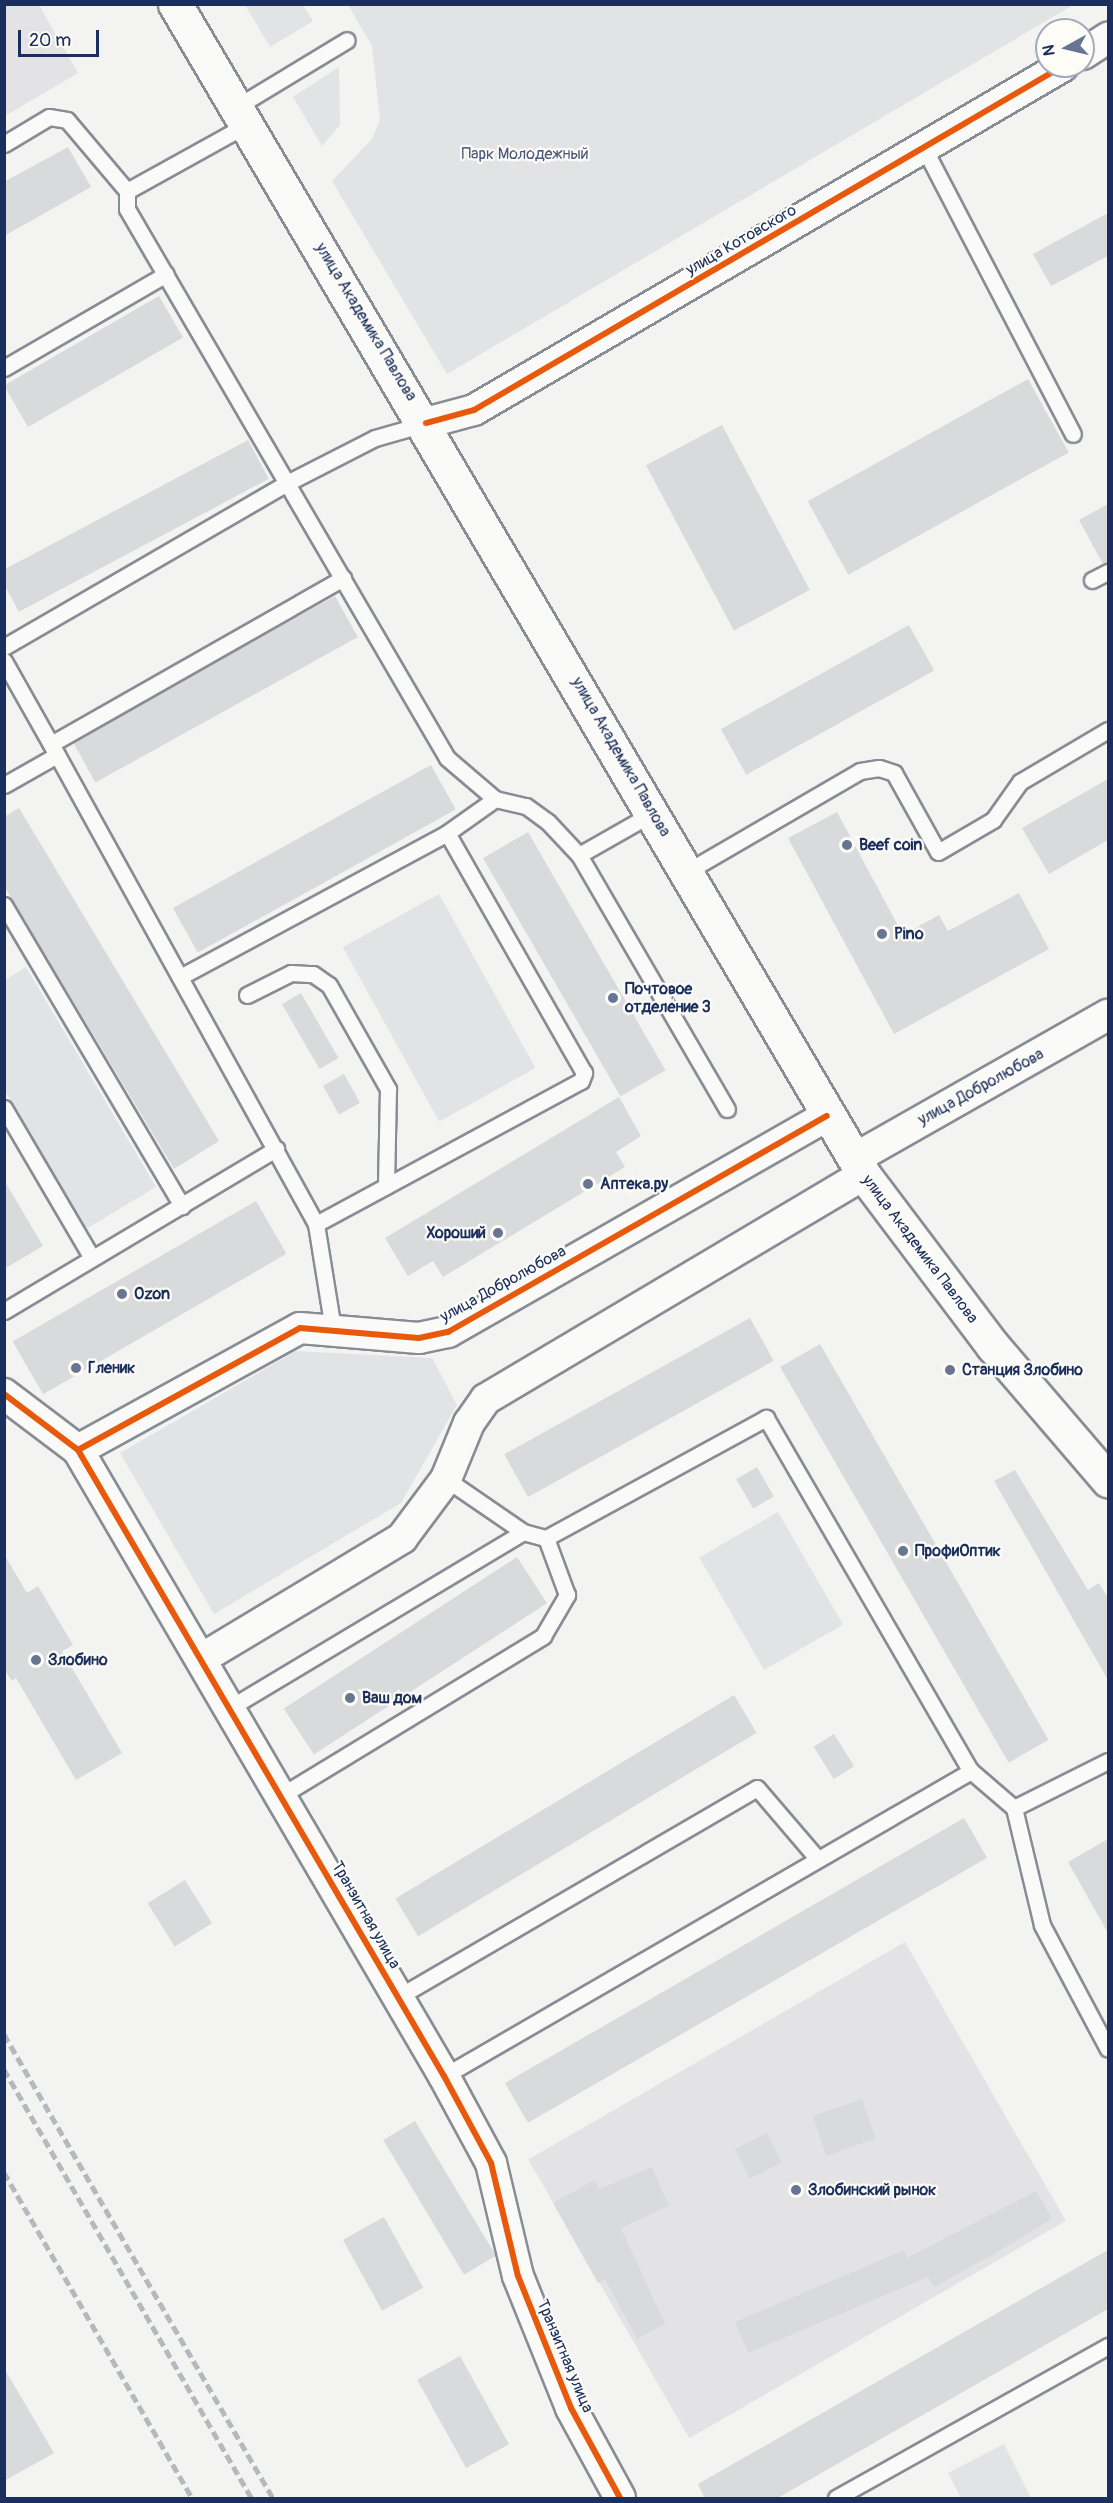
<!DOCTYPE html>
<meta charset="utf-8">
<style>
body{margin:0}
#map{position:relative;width:1113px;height:2503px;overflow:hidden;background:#f3f3f2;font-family:Pangolin,sans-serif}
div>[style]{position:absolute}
.built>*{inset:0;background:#e3e3e5;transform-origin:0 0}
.green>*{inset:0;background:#e2e3e5;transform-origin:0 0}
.building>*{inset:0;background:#d9dadb;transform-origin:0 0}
.roads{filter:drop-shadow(2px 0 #888c94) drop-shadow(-2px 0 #888c94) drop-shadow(0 2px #888c94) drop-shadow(0 -2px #888c94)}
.service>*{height:15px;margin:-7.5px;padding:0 7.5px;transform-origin:7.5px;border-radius:7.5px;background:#fafaf8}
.minor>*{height:30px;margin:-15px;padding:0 15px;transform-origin:15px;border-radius:15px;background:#fafaf8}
.secondary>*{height:33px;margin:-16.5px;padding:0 16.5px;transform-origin:16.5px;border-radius:16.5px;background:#fafaf8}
.rail>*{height:4.5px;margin-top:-2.25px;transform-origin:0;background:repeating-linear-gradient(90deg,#b5b8bc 0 9px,transparent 0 13.5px)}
.cycleway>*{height:6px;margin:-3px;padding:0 3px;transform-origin:3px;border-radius:3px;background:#e8590c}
.dots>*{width:16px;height:16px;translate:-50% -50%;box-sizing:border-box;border:3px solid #fdfcf7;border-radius:50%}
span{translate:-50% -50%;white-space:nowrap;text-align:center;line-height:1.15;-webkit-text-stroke:4.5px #fdfcf7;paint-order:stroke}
.park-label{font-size:16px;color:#49597d}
.street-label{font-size:16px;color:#1b2f5e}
.poi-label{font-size:16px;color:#1b2f5e;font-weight:700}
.left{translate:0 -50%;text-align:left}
.right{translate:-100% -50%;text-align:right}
.frame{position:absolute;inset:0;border:6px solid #1b2f5e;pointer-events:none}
.north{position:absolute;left:1035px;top:18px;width:60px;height:60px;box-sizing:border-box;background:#fdfcf7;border:2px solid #a3aaba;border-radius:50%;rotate:262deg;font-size:16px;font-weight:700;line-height:24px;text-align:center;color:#1b2f5e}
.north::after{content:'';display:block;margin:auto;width:21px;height:27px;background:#677492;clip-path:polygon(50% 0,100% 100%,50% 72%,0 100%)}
.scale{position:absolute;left:18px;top:30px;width:81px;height:27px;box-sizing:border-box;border:3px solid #1b2f5e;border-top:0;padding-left:8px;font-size:18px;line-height:21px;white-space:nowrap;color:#1b2f5e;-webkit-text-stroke:4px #fdfcf7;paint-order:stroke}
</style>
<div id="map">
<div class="built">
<i style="clip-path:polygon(5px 4px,39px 5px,78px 73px,5px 116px)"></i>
<i style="left:905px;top:1942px;width:322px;height:435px;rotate:60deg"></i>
</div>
<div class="green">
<i style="clip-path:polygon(245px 5px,303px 5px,313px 21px,270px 47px)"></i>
<i style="clip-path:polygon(348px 5px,1073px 5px,447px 374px,332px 181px,372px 139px,380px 119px,372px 46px)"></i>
<i style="clip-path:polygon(339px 67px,340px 125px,322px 146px,293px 97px)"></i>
<i style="left:439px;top:894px;width:199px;height:110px;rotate:61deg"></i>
<i style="clip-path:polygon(26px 967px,156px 1187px,86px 1229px,5px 1091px,5px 980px)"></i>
<i style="clip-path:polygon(296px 1351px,432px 1358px,457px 1405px,401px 1503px,214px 1614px,120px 1453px)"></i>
<i style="left:778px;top:1512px;width:130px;height:91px;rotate:60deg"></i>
<i style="clip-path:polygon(1004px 2444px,1031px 2498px,961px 2498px,948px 2473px)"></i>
</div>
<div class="building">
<i style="clip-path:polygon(68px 147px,91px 187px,4px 236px,4px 182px)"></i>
<i style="clip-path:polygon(1108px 213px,1108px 256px,1051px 286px,1033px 254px)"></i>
<i style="left:159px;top:296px;width:48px;height:179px;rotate:60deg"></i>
<i style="left:1028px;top:379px;width:84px;height:252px;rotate:61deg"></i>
<i style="left:722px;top:425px;width:187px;height:86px;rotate:62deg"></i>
<i style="left:248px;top:440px;width:44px;height:283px;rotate:62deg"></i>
<i style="clip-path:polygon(1108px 504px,1108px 562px,1103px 564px,1079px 520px)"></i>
<i style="left:335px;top:596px;width:47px;height:300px;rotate:61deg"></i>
<i style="left:909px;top:625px;width:52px;height:215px;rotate:61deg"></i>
<i style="left:431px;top:765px;width:51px;height:295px;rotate:61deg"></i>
<i style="clip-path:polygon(1108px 779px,1108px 840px,1049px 874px,1022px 828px)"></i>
<i style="clip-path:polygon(19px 808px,219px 1141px,174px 1169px,4px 886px,4px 817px)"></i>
<i style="clip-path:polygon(837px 812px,903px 935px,939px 915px,948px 931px,1019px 893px,1049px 949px,894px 1034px,788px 838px)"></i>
<i style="left:528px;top:832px;width:275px;height:52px;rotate:60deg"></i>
<i style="left:301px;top:993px;width:75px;height:22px;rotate:60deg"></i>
<i style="left:344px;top:1074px;width:33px;height:24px;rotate:61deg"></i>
<i style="clip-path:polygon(619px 1097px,641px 1136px,616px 1152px,625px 1167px,443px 1277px,433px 1261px,408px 1276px,385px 1238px)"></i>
<i style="clip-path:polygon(4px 1180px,43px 1246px,4px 1269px)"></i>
<i style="left:256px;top:1201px;width:61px;height:281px;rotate:60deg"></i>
<i style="left:750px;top:1318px;width:49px;height:281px;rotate:61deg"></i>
<i style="left:820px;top:1344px;width:457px;height:46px;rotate:60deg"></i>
<i style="left:757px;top:1467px;width:34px;height:24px;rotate:60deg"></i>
<i style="clip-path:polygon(1015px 1470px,1088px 1590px,1099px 1583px,1108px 1598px,1108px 1680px,994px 1481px)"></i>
<i style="clip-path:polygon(4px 1554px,27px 1593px,38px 1586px,73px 1645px,62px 1651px,122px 1753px,76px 1780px,16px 1678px,12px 1681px,4px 1669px)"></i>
<i style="left:517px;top:1557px;width:55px;height:278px;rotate:57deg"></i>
<i style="left:734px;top:1695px;width:44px;height:395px;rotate:59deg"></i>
<i style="left:834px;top:1734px;width:38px;height:24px;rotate:58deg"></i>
<i style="left:964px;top:1818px;width:46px;height:530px;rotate:60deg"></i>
<i style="clip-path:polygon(1108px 1839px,1108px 1933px,1068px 1862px)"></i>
<i style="left:185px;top:1880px;width:51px;height:44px;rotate:58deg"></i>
<i style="left:862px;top:2099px;width:42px;height:52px;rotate:71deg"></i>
<i style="left:415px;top:2121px;width:157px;height:37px;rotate:59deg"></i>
<i style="left:767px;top:2133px;width:33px;height:36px;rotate:63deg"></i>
<i style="clip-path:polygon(652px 2167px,669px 2206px,621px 2228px,665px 2324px,637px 2339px,605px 2279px,598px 2283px,553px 2203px,594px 2180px,600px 2189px)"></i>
<i style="clip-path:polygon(1036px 2191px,1052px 2219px,994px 2254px,934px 2287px,928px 2277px,748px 2353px,735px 2322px,904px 2250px,907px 2258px)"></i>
<i style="left:384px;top:2217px;width:81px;height:47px;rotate:61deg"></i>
<i style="clip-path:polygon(1108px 2250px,1108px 2309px,776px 2499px,705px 2499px,698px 2484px)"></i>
<i style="left:460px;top:2356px;width:101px;height:49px;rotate:61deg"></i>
<i style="clip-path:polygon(4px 2368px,54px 2453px,4px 2481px)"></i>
</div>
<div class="roads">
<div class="service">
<i style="left:238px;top:106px;width:127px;rotate:-31.2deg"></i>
<i style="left:4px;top:144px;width:52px;rotate:-31deg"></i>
<i style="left:49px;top:117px;width:18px;rotate:9deg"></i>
<i style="left:67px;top:120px;width:93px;rotate:49.8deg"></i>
<i style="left:127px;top:191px;width:18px;rotate:90deg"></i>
<i style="left:127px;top:209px;width:635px;rotate:59.76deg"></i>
<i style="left:447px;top:758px;width:63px;rotate:40.5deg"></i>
<i style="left:495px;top:799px;width:32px;rotate:13deg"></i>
<i style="left:526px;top:806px;width:27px;rotate:36deg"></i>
<i style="left:548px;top:822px;width:45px;rotate:46.8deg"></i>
<i style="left:579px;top:855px;width:85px;rotate:-29.6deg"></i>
<i style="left:925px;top:150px;width:320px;rotate:62.5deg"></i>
<i style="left:127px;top:200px;width:9px;rotate:-90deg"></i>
<i style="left:127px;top:191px;width:138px;rotate:-29deg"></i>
<i style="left:4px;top:368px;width:187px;rotate:-30.1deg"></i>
<i style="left:1092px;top:580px;width:18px;rotate:-27deg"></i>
<i style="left:4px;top:647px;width:327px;rotate:-30.1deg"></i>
<i style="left:287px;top:483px;width:99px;rotate:-27.1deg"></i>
<i style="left:375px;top:438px;width:51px;rotate:-15.9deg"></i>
<i style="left:4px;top:661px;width:108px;rotate:60.6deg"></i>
<i style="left:57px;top:755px;width:61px;rotate:150.5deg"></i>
<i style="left:579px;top:855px;width:294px;rotate:59.8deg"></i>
<i style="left:688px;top:871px;width:199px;rotate:-30.2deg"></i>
<i style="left:860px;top:771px;width:19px;rotate:-9deg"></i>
<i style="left:879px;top:768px;width:16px;rotate:18deg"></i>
<i style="left:894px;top:773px;width:90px;rotate:60.9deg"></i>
<i style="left:938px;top:852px;width:64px;rotate:-30.2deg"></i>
<i style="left:993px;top:820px;width:47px;rotate:-54.6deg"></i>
<i style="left:1020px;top:782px;width:102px;rotate:-30.6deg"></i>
<i style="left:4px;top:905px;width:350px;rotate:59.4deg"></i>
<i style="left:180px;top:977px;width:303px;rotate:-28.3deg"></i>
<i style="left:447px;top:833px;width:59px;rotate:-35.3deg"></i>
<i style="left:247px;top:995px;width:49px;rotate:-26.6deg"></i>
<i style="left:291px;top:973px;width:22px;rotate:3deg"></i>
<i style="left:313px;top:974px;width:19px;rotate:35deg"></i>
<i style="left:329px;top:985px;width:120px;rotate:60.4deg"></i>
<i style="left:388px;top:1089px;width:97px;rotate:91.2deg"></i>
<i style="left:4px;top:1108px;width:172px;rotate:59.6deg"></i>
<i style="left:316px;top:1224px;width:301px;rotate:-28.4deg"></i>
<i style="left:581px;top:1081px;width:9px;rotate:-69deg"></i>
<i style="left:584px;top:1073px;width:276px;rotate:-119.7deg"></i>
<i style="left:4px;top:1311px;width:317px;rotate:-30.8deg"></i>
<i style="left:333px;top:1329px;width:106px;rotate:-99.2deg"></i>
<i style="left:316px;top:1224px;width:548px;rotate:-118.9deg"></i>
<i style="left:51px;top:744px;width:336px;rotate:-29.6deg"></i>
<i style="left:446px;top:1479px;width:93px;rotate:34.5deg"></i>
<i style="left:523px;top:1532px;width:24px;rotate:15deg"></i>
<i style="left:546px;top:1538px;width:251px;rotate:-28.6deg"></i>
<i style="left:766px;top:1418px;width:408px;rotate:59.9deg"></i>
<i style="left:971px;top:1771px;width:57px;rotate:40.7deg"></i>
<i style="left:1014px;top:1808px;width:120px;rotate:76.5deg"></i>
<i style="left:1042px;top:1925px;width:140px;rotate:62deg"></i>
<i style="left:231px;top:1707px;width:340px;rotate:-30.9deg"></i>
<i style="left:282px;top:1795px;width:306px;rotate:-31.3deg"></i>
<i style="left:543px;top:1636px;width:48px;rotate:-59.7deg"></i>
<i style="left:567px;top:1595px;width:61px;rotate:-110.2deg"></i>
<i style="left:1014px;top:1808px;width:105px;rotate:-26.6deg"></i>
<i style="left:398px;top:1997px;width:415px;rotate:-30.2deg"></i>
<i style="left:757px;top:1788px;width:91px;rotate:49.5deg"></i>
<i style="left:444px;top:2076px;width:609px;rotate:-30.06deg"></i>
<i style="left:836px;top:2498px;width:312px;rotate:-29.2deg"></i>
</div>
<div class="minor">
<i style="left:1083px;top:54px;width:30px;rotate:-33deg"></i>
<i style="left:426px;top:423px;width:50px;rotate:-15.2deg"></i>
<i style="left:474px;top:410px;width:682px;rotate:-30.29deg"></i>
<i style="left:854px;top:1159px;width:292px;rotate:-29.6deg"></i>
<i style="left:4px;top:1394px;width:93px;rotate:37.1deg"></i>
<i style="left:78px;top:1450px;width:725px;rotate:59.69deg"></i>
<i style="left:444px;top:2076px;width:99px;rotate:61.6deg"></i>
<i style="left:491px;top:2163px;width:116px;rotate:76.6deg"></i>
<i style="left:518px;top:2276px;width:142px;rotate:68.1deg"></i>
<i style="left:571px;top:2408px;width:102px;rotate:61.4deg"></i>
<i style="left:78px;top:1450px;width:253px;rotate:-28.8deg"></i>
<i style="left:300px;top:1328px;width:119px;rotate:4.8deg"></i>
<i style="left:419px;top:1338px;width:30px;rotate:-12deg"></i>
<i style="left:448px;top:1332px;width:436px;rotate:-29.7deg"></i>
<i style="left:201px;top:1659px;width:235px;rotate:-31deg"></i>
<i style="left:402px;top:1538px;width:74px;rotate:-53.3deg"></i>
<i style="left:446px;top:1479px;width:61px;rotate:-67.7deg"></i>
<i style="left:469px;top:1423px;width:29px;rotate:-55deg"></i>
<i style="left:486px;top:1399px;width:439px;rotate:-30.7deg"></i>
</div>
<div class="secondary">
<i style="left:175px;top:4px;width:1359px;rotate:59.53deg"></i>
<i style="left:864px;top:1175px;width:214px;rotate:53deg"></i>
<i style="left:993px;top:1346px;width:177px;rotate:49.4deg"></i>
</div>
</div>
<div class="rail">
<i style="left:4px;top:2034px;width:536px;rotate:59.9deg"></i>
<i style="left:4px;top:2069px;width:496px;rotate:60deg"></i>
<i style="left:4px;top:2172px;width:376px;rotate:60deg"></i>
</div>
<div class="cycleway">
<i style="left:426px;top:423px;width:50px;rotate:-15.2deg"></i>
<i style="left:474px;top:410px;width:682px;rotate:-30.29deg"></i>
<i style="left:4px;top:1394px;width:93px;rotate:37.1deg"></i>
<i style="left:78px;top:1450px;width:725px;rotate:59.69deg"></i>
<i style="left:444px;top:2076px;width:99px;rotate:61.6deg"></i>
<i style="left:491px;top:2163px;width:116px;rotate:76.6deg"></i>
<i style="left:518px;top:2276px;width:142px;rotate:68.1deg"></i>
<i style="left:571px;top:2408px;width:102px;rotate:61.4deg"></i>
<i style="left:78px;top:1450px;width:253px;rotate:-28.8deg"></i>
<i style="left:300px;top:1328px;width:119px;rotate:4.8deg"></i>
<i style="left:419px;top:1338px;width:30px;rotate:-12deg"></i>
<i style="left:448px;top:1332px;width:436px;rotate:-29.7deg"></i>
</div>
<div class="dots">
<i style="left:847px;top:845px;background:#677492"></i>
<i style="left:882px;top:934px;background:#677492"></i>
<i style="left:613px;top:998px;background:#677492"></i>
<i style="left:588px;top:1184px;background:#677492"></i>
<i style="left:498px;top:1233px;background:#677492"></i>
<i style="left:122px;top:1294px;background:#677492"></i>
<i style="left:76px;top:1368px;background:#677492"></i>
<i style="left:950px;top:1370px;background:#677492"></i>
<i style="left:903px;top:1551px;background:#677492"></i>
<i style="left:36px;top:1660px;background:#677492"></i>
<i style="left:350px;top:1698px;background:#677492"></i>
<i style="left:796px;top:2190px;background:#677492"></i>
</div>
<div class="park-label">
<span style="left:525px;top:154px">Парк Молодежный</span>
</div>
<div class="street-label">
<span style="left:741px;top:240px;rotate:-30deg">улица Котовского</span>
<span style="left:366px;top:322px;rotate:59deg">улица Академика Павлова</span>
<span style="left:621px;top:757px;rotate:60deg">улица Академика Павлова</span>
<span style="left:981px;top:1087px;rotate:-29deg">улица Добролюбова</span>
<span style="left:920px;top:1249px;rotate:53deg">улица Академика Павлова</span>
<span style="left:503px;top:1284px;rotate:-29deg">улица Добролюбова</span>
<span style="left:366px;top:1915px;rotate:60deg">Транзитная улица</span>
<span style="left:565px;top:2356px;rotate:67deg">Транзитная улица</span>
</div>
<div class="poi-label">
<span class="left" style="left:859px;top:845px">Beef coin</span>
<span class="left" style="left:894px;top:934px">Pino</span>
<span class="left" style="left:625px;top:998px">Почтовое<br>отделение 3</span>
<span class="left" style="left:600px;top:1184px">Аптека.ру</span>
<span class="right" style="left:486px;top:1233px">Хороший</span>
<span class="left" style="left:134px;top:1294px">Ozon</span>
<span class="left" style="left:88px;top:1368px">Гленик</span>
<span class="left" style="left:962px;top:1370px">Станция Злобино</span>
<span class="left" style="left:915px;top:1551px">ПрофиОптик</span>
<span class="left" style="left:48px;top:1660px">Злобино</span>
<span class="left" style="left:362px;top:1698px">Ваш дом</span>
<span class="left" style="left:808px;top:2190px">Злобинский рынок</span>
</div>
<div class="frame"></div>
<div class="north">N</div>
<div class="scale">20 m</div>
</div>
